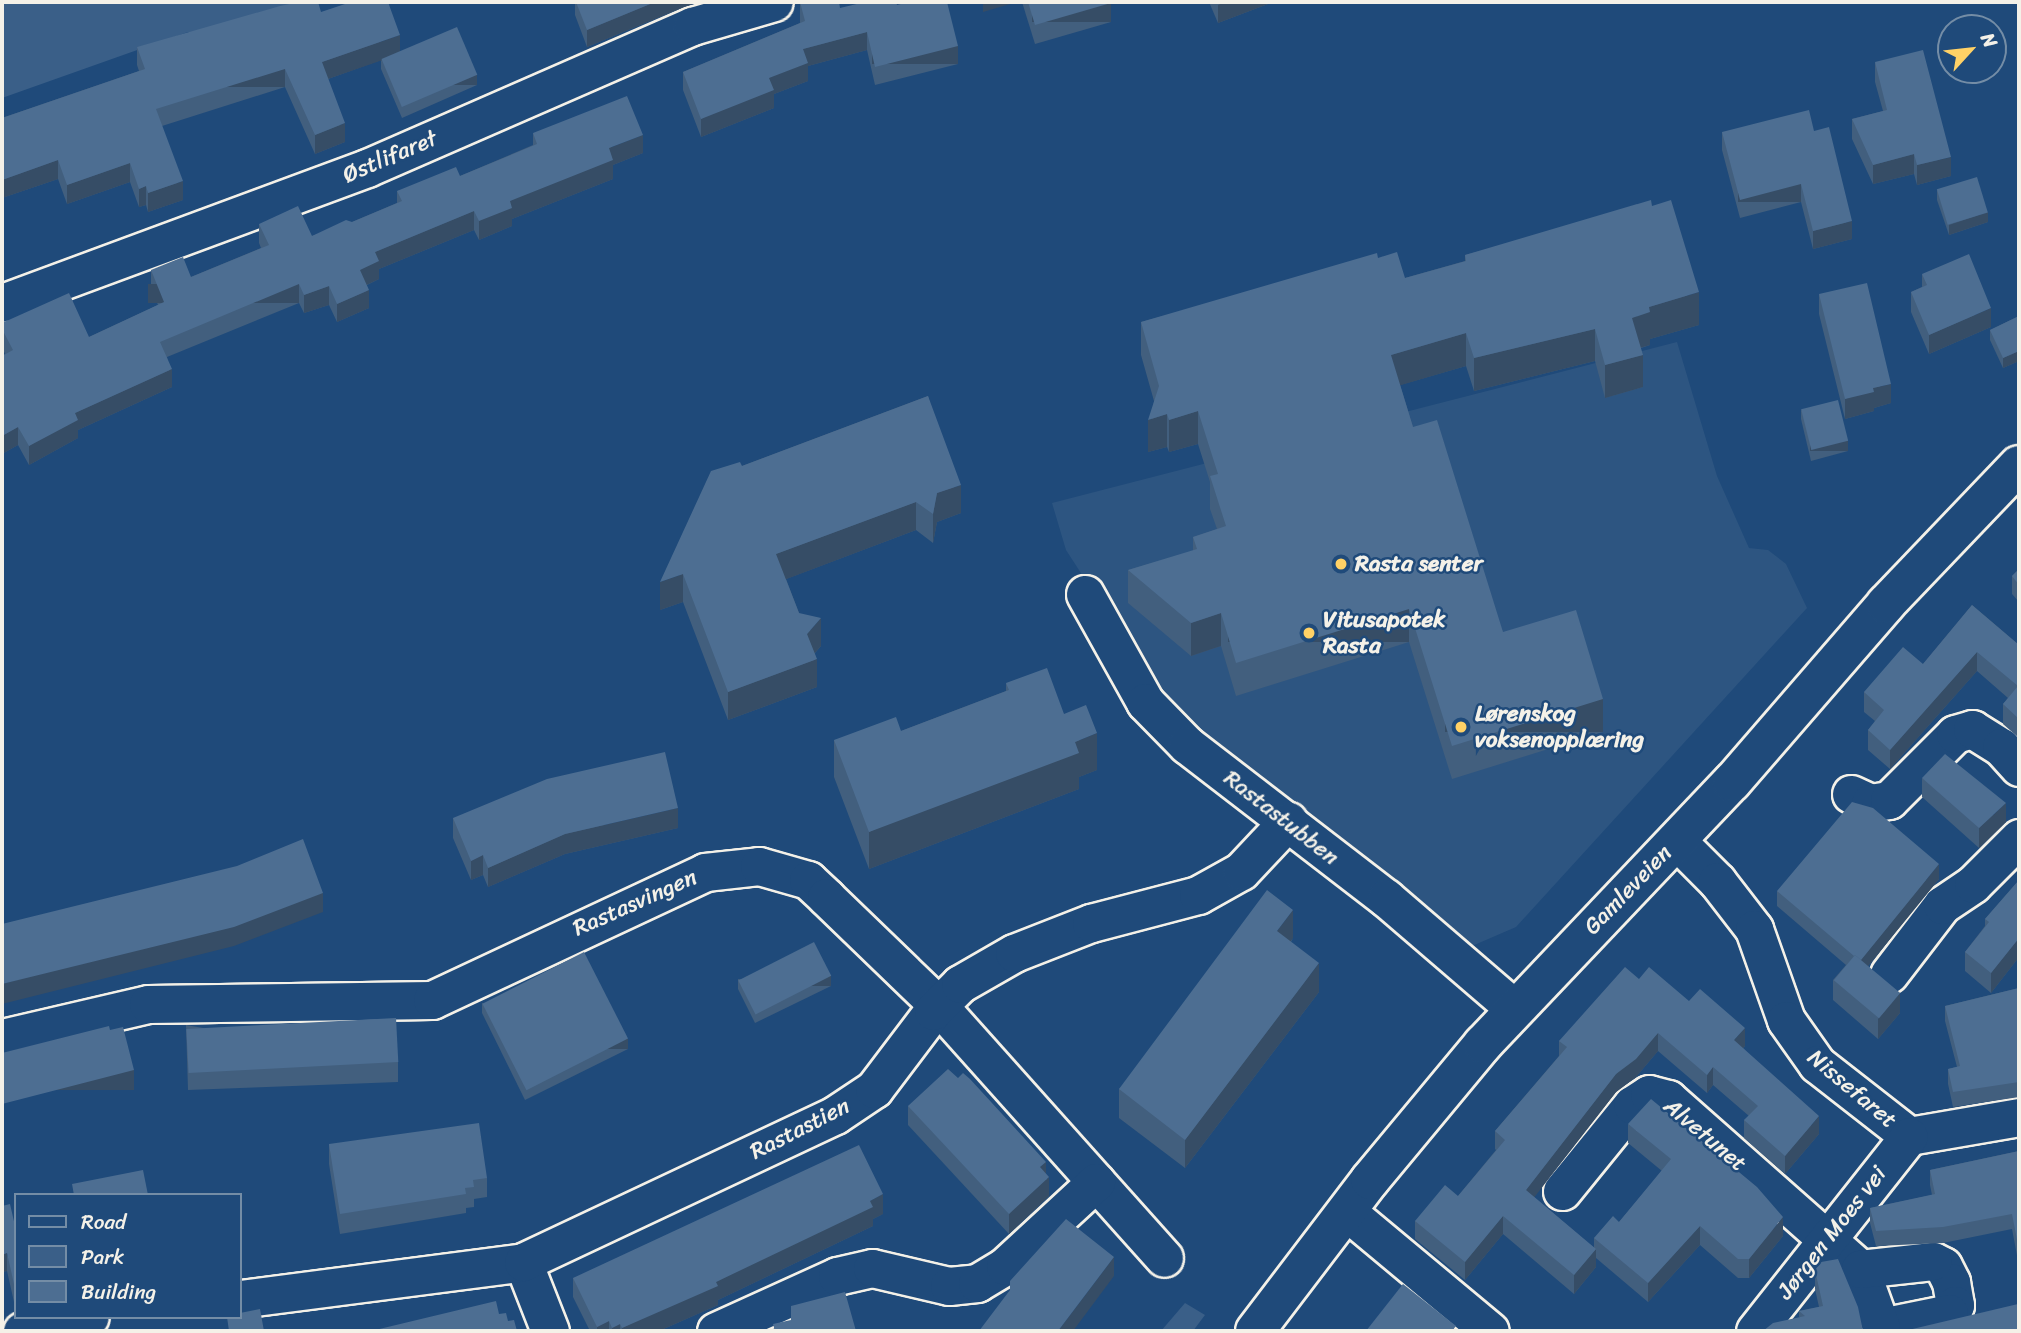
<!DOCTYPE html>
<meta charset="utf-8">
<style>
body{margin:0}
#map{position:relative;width:2021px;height:1333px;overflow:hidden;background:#1f4a7a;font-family:Sriracha,sans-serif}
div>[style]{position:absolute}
.built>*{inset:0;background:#2d5581}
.green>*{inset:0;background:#3a5f88}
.roads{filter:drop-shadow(2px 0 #f4f1e8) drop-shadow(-2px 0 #f4f1e8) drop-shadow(0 2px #f4f1e8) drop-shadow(0 -2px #f4f1e8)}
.minor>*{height:37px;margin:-18.5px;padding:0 18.5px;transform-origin:18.5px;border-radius:18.5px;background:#1f4a7a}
.secondary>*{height:38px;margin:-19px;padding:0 19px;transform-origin:19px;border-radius:19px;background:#1f4a7a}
.wall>*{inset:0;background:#425f7e}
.shaded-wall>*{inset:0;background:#364d66;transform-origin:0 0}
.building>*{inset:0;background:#4d6e92;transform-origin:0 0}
.dots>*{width:19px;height:19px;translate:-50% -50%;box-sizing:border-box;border:4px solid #1f4a7a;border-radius:50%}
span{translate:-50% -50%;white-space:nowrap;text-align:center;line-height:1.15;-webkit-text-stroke:5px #1f4a7a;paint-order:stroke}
.street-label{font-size:23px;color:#f4f1e8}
.poi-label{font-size:23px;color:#f4f1e8;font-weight:700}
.left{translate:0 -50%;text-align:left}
.frame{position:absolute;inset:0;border:4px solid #f4f1e8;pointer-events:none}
.legend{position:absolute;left:14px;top:1193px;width:228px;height:126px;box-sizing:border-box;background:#1f4a7a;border:2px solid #748da6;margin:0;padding:9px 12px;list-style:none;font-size:21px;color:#f4f1e8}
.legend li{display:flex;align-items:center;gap:14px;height:35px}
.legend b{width:35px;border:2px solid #748da6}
.north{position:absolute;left:1937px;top:14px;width:70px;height:70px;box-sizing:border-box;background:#1f4a7a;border:2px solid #748da6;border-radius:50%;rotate:63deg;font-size:19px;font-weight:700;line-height:28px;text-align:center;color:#f4f1e8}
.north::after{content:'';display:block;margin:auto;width:24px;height:32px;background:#ffd166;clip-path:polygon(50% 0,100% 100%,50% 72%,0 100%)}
</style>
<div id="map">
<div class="built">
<i style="clip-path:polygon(1677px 342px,1717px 476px,1749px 548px,1768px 550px,1786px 564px,1807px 608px,1516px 927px,1472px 946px,1174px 717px,1066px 550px,1052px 503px)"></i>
</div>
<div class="green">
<i style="clip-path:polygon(2px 2px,317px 2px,238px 31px,188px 32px,2px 98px)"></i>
<i style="clip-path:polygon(1185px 1303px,1205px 1315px,1193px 1331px,1161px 1331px)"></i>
</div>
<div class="roads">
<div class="minor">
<i style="left:2px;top:303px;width:389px;rotate:-20.3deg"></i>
<i style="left:367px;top:168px;width:355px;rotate:-23.6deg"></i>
<i style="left:692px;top:26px;width:85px;rotate:-16.3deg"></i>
<i style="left:1085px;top:594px;width:124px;rotate:60.9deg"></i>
<i style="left:1145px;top:702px;width:60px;rotate:45.7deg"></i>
<i style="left:1187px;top:745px;width:251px;rotate:37.6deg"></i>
<i style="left:1386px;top:898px;width:170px;rotate:40.7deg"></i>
<i style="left:1851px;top:794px;width:21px;rotate:25deg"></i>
<i style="left:1870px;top:803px;width:19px;rotate:-9deg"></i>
<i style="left:1889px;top:800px;width:93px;rotate:-45deg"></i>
<i style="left:1955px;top:734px;width:18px;rotate:-16deg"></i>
<i style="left:1972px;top:729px;width:34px;rotate:32deg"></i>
<i style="left:2001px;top:747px;width:27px;rotate:48deg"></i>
<i style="left:1677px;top:841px;width:57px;rotate:45deg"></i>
<i style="left:1717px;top:881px;width:61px;rotate:52.4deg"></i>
<i style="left:1754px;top:929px;width:96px;rotate:70.6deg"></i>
<i style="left:1786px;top:1020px;width:54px;rotate:54.8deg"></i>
<i style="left:1817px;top:1064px;width:117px;rotate:38deg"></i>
<i style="left:1909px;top:1136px;width:112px;rotate:-9.8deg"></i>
<i style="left:1889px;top:974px;width:87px;rotate:-52.5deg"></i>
<i style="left:1942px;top:905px;width:37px;rotate:-34deg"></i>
<i style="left:1973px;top:884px;width:65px;rotate:-45deg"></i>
<i style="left:2px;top:1038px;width:150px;rotate:-13.1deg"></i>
<i style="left:148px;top:1004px;width:284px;rotate:-0.8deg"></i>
<i style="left:432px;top:1000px;width:302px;rotate:-25.1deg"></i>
<i style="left:705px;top:872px;width:54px;rotate:-6.3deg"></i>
<i style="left:759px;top:866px;width:51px;rotate:15.9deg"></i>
<i style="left:808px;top:880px;width:25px;rotate:43deg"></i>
<i style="left:826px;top:897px;width:156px;rotate:44deg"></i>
<i style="left:938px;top:1005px;width:339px;rotate:48.2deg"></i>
<i style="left:1562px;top:1191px;width:111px;rotate:-50.9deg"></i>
<i style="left:1632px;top:1105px;width:20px;rotate:-33deg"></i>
<i style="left:1649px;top:1094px;width:20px;rotate:15deg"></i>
<i style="left:1668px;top:1099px;width:256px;rotate:41.5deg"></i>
<i style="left:1346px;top:1211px;width:187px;rotate:39.8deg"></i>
<i style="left:1933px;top:1261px;width:11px;rotate:27deg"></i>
<i style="left:1943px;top:1266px;width:18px;rotate:63deg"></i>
<i style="left:1951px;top:1282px;width:23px;rotate:80deg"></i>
<i style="left:1955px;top:1305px;width:10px;rotate:127deg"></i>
<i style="left:1949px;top:1313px;width:69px;rotate:168.4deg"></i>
<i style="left:1881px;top:1327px;width:62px;rotate:-109.9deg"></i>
<i style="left:1860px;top:1269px;width:73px;rotate:-6.3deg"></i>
<i style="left:523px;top:1262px;width:74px;rotate:68.6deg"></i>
<i style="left:240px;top:1299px;width:285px;rotate:-7.4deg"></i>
<i style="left:523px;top:1262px;width:345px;rotate:-25.2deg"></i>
<i style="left:835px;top:1115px;width:47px;rotate:-33.7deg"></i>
<i style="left:874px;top:1089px;width:98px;rotate:-52.9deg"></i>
<i style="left:933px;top:1011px;width:38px;rotate:-45deg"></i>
<i style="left:960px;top:984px;width:62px;rotate:-29.9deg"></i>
<i style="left:1014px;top:953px;width:83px;rotate:-21.3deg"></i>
<i style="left:1091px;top:923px;width:111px;rotate:-14.7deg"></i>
<i style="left:1198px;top:895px;width:49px;rotate:-29.2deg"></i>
<i style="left:1241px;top:871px;width:69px;rotate:-46.8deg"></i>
<i style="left:22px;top:1331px;width:69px;rotate:-11.6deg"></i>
<i style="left:716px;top:1331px;width:133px;rotate:-24.4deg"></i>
<i style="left:837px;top:1276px;width:36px;rotate:-13deg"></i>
<i style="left:872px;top:1268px;width:79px;rotate:13.2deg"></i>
<i style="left:949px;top:1286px;width:28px;rotate:-6deg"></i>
<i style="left:977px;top:1283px;width:33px;rotate:-31deg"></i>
<i style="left:1005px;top:1266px;width:124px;rotate:-42.7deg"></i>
<i style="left:1755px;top:1331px;width:248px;rotate:-51.7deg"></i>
</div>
<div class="secondary">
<i style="left:1255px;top:1331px;width:190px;rotate:-52.7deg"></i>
<i style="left:1370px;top:1180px;width:177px;rotate:-50.3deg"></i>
<i style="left:1483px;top:1044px;width:361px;rotate:-46.5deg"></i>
<i style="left:1732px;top:782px;width:235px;rotate:-49.1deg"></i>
<i style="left:1886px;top:604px;width:192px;rotate:-46.3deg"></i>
</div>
</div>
<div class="wall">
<i style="clip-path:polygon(575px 2px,699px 2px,684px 7px,587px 47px,575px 15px)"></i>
<i style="clip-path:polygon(800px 2px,840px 8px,897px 5px,958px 64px,875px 85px,867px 50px,808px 66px,808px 81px,774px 94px,774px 108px,701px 137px,683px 90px,683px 72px,800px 23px)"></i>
<i style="clip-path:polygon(1022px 2px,1110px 2px,1111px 22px,1035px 44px)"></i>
<i style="clip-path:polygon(1209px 2px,1273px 2px,1218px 23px)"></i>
<i style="clip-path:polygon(321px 12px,400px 51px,477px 85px,402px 118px,381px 69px,381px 60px,328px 79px,345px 142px,315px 154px,285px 87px,162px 126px,183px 200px,148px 212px,146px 205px,139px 207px,130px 182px,67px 204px,58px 179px,2px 198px,2px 118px,139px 71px,137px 65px,137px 47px)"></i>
<i style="clip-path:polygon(1875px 62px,1951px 176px,1917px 185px,1914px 174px,1873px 184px,1852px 139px,1852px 119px,1883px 111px,1875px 82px)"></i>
<i style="clip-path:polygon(1814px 131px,1852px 239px,1813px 249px,1801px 202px,1740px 218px,1722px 150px,1722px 132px)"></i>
<i style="clip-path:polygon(533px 133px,643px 153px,613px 165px,613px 179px,512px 219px,512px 226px,479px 240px,474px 230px,379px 269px,379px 279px,367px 285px,369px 308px,337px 322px,329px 305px,304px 313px,299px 303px,167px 357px,172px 387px,78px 430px,78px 438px,29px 465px,18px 445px,2px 454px,2px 356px,5px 354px,2px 347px,2px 323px,89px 337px,158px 305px,151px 288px,151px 270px,191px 277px,261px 248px,259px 243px,259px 224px,312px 236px,352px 222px,397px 203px,397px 191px,460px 176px,533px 145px)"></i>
<i style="clip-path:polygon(1937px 190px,1988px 222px,1949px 235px,1937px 200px)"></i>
<i style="clip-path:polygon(1652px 206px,1699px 325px,1650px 339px,1650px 345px,1641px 348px,1643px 387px,1605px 398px,1595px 361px,1474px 391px,1466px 366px,1400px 385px,1413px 427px,1503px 632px,1603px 732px,1452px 779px,1409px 642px,1236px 696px,1221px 646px,1191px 656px,1128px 603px,1128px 570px,1193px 551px,1193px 537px,1217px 529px,1210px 509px,1210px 482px,1198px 444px,1169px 452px,1167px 447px,1148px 452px,1154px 401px,1141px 355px,1141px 322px,1378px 258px,1405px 278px,1465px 261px,1465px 255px)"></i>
<i style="clip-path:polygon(1922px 274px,1991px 327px,1929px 354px,1911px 312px,1911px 292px,1922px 287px)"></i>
<i style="clip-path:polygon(1819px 294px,1891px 403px,1874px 408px,1874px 411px,1845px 419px,1819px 314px)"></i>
<i style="clip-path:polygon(2019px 316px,2019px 361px,2003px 368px,1990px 340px,1990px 330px)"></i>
<i style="clip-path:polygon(928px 396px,961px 513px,937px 522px,933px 543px,916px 530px,786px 579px,799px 613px,821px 646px,815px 653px,817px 687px,728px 720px,683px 602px,660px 610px,742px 466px)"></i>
<i style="clip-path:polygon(1801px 410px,1848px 451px,1811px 461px,1801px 419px)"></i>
<i style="clip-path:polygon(2019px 569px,2019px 602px,2012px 594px,2012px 576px)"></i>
<i style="clip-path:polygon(1972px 605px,2019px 645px,2019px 738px,2003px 724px,2003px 704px,2008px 698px,1977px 671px,1890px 769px,1868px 750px,1868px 730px,1875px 721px,1864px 712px,1864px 692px,1923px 664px)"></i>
<i style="clip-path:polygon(1006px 683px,1064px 714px,1097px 770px,1079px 777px,1079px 789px,869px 869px,834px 777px,834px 740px,901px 731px,1006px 691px)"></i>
<i style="clip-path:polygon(1922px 778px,2006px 822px,1979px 848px,1922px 797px)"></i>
<i style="clip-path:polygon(453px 818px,678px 828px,565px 854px,488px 887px,483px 875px,471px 880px,453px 838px)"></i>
<i style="clip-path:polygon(1939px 879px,1868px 966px,1900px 1013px,1878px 1039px,1833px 1000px,1833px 980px,1846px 965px,1777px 906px,1777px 891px)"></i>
<i style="clip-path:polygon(2019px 880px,2019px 957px,1991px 993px,1965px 971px,1965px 952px,1985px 926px,1985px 919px)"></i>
<i style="clip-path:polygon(1293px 938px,1291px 942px,1319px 992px,1185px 1168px,1119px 1118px,1119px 1089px)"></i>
<i style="clip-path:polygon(738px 979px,831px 986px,755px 1023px,738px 989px)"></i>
<i style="clip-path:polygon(1639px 979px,1745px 1046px,1743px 1048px,1819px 1134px,1785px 1174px,1744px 1138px,1744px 1120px,1749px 1116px,1713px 1085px,1707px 1093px,1658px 1051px,1636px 1077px,1616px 1092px,1534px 1197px,1594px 1248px,1594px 1238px,1619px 1222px,1662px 1171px,1628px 1143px,1628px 1124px,1783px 1236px,1749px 1278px,1738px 1278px,1700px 1245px,1648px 1302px,1596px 1258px,1596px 1267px,1574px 1294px,1503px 1234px,1465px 1280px,1415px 1239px,1415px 1221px,1458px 1196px,1496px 1150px,1495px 1149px,1495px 1131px,1559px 1056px,1559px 1041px)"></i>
<i style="clip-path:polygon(2019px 988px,2019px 1097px,1953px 1107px,1948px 1084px,1948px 1069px,1957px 1067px,1945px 1021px,1945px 1006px)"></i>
<i style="clip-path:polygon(482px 1003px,628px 1049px,525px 1100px,482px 1013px)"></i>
<i style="clip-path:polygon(186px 1025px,398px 1062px,398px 1082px,188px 1090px)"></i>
<i style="clip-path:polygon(958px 1078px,1046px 1173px,1049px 1196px,1009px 1234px,908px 1125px,908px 1106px)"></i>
<i style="clip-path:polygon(329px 1144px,487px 1178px,487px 1197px,474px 1199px,474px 1207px,466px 1208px,466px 1213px,340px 1234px,329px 1164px)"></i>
<i style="clip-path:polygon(2019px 1151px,2019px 1266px,2012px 1229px,1943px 1243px,1876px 1246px,1870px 1223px,1870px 1208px,1932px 1195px,1930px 1185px,1930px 1170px)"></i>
<i style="clip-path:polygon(883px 1214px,873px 1219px,873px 1226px,718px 1300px,718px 1305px,659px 1331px,590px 1331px,573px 1297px,573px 1278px)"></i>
<i style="clip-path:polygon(16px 1230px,16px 1311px,7px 1271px,2px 1272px)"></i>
<i style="clip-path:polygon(1815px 1270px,1863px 1331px,1799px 1317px,1799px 1311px,1819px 1307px,1815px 1289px)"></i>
</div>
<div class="shaded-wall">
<i style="clip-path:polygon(655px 2px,699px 2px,684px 7px,587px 47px,587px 30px)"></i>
<i style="clip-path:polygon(983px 2px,1017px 2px,983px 12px)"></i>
<i style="clip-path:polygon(1225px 2px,1273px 2px,1218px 23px,1218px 5px)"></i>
<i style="left:1111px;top:3px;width:19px;height:79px;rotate:90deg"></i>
<i style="clip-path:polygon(867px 32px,867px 50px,808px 66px,808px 81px,774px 94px,774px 108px,701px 137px,701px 119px,769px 78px,803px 49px)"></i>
<i style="clip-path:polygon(400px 35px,400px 54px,322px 81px,322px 62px)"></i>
<i style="left:958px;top:46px;width:18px;height:86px;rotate:90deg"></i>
<i style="left:285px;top:69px;width:18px;height:135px;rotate:90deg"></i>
<i style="left:477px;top:75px;width:10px;height:82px;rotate:90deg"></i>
<i style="clip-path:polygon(345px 123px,345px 142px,315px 154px,315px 135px)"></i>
<i style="clip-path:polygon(643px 135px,643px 153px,613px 165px,613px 179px,512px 219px,512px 226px,479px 240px,479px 221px,510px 201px,609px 148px)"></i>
<i style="clip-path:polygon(1914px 154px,1914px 174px,1873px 184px,1873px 165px)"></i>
<i style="clip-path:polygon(1951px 157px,1951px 176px,1917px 185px,1917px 165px)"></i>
<i style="clip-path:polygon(58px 160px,58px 179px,2px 198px,2px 180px)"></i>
<i style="clip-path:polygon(130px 163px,130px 182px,67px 204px,67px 185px)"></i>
<i style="clip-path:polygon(183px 181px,183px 200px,148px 212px,148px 193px)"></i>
<i style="left:1801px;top:184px;width:18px;height:63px;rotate:90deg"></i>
<i style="clip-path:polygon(146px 186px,146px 205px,139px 207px,139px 189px)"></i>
<i style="clip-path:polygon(474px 211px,474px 230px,379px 269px,379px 279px,360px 288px,360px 270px,375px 252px)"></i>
<i style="clip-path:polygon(1988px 212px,1988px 222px,1949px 235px,1949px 225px)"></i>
<i style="clip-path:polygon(1852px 221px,1852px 239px,1813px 249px,1813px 231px)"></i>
<i style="left:299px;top:284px;width:19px;height:151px;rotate:90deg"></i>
<i style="clip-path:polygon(329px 286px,329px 305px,304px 313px,304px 295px)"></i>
<i style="clip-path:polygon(369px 290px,369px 308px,337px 322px,337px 304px)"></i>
<i style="clip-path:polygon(1699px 292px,1699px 325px,1650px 339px,1650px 345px,1632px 350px,1632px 318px,1649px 307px)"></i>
<i style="clip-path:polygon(1991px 308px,1991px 327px,1929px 354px,1929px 335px)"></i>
<i style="clip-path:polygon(1595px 329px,1595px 361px,1474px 391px,1474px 358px)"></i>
<i style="clip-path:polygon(1466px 333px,1466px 366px,1391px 388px,1391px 355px)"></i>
<i style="clip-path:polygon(2019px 351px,2019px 361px,2003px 368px,2003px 358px)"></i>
<i style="clip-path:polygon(1643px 355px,1643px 387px,1605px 398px,1605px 365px)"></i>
<i style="clip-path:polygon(172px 369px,172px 387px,78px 430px,78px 438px,29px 465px,29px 446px,75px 413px)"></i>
<i style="clip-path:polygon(1891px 384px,1891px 403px,1874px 408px,1874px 411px,1845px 419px,1845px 399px,1873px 388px)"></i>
<i style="clip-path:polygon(1198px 411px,1198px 444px,1169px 452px,1169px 420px)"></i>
<i style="clip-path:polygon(1167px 414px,1167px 447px,1148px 452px,1148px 420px)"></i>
<i style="clip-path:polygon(18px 427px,18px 445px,2px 454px,2px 436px)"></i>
<i style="left:1848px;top:441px;width:10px;height:38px;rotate:90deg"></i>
<i style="clip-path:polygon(961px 485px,961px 513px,937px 522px,933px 543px,933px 514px,937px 493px)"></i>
<i style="clip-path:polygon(916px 502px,916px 530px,776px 583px,776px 554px)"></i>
<i style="clip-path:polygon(683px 574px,683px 602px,660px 610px,660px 582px)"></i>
<i style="left:1409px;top:609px;width:33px;height:181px;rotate:90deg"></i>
<i style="clip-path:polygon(1221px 613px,1221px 646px,1191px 656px,1191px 623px)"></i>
<i style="clip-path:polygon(821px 618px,821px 646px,807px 662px,807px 634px)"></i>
<i style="clip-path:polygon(1977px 652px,1977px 671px,1890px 769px,1890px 750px)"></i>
<i style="clip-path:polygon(817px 659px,817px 687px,728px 720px,728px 692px)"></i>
<i style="left:1603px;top:699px;width:33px;height:158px;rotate:90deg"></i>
<i style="clip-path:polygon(1097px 733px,1097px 770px,1079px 777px,1079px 789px,869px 869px,869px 832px,1075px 742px)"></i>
<i style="clip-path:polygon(2006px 803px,2006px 822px,1979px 848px,1979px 828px)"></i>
<i style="clip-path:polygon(678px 808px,678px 828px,565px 854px,488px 887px,488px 868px,565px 834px)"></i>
<i style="clip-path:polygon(483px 855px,483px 875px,471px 880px,471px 861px)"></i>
<i style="clip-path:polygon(1939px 864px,1939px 879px,1860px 976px,1860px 961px)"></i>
<i style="clip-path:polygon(323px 893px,323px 912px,234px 946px,2px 1004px,2px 984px)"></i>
<i style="clip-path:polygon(1293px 910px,1293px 938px,1277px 960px,1277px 931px)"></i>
<i style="clip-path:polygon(2019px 938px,2019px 957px,1991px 993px,1991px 973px)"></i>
<i style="clip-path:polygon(1319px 963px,1319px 992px,1185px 1168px,1185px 1140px)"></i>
<i style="left:831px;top:976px;width:10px;height:85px;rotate:90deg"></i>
<i style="clip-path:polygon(1900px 993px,1900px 1013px,1878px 1039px,1878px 1019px)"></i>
<i style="clip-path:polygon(1745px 1028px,1745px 1046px,1734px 1058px,1734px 1040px)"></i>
<i style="clip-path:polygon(1658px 1033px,1658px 1051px,1636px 1077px,1616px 1092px,1526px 1208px,1526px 1190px,1616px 1074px)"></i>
<i style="left:628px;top:1039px;width:10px;height:115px;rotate:90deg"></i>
<i style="clip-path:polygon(1713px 1067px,1713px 1085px,1707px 1093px,1707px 1075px)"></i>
<i style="left:134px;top:1070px;width:20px;height:136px;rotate:90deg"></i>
<i style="clip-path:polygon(1819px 1116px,1819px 1134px,1785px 1174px,1785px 1156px)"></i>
<i style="clip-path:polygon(1046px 1162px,1046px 1180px,1049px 1177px,1049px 1196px,1009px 1234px,1009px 1214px,1040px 1167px)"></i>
<i style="clip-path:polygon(883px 1194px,883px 1214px,873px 1219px,873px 1226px,718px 1300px,718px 1305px,659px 1331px,622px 1331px,622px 1328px,716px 1282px)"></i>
<i style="clip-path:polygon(1503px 1216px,1503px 1234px,1465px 1280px,1465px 1262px)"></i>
<i style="clip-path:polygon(1783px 1217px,1783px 1236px,1749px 1278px,1749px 1259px)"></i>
<i style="clip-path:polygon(1700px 1226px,1700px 1245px,1648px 1302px,1648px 1283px)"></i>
<i style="clip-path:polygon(1596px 1249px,1596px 1267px,1574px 1294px,1574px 1275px)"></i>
<i style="clip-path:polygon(7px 1253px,7px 1271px,2px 1272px,2px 1255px)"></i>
<i style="clip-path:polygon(1114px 1257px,1114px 1276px,1073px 1331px,1058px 1331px)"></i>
<i style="clip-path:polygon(609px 1321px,609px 1331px,597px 1331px,597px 1327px)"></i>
<i style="clip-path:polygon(620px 1324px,620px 1331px,612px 1331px,612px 1328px)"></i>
</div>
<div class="building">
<i style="clip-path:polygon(299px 2px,318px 2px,321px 12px,351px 2px,388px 2px,400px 35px,322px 62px,345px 123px,315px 135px,285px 69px,156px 109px,183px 181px,148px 193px,146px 186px,139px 189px,130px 163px,67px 185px,58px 160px,2px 180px,2px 118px,145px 69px,137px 47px,280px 6px)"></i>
<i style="clip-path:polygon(576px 2px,655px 2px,587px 30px)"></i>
<i style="clip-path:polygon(800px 2px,839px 2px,840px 8px,865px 2px,896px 2px,897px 5px,908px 2px,947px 2px,958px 46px,875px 67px,867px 32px,803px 49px,808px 63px,769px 78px,774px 90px,701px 119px,683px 72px,805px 21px)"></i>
<i style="clip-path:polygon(1028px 2px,1110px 2px,1111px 3px,1035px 25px)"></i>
<i style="left:457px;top:27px;width:52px;height:82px;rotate:67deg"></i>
<i style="clip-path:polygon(1923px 50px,1951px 157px,1917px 165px,1914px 154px,1873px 165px,1852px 119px,1887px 110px,1875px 62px)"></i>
<i style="clip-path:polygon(627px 96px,643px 135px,609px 148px,613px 160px,510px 201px,512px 208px,479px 221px,474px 211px,375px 252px,379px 261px,360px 270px,369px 290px,337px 304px,329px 286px,304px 295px,299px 284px,160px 342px,172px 369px,75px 413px,78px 420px,29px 446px,18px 427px,2px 436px,2px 356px,13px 350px,2px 329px,2px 323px,69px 293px,89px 337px,164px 302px,151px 270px,183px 257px,191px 277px,269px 245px,259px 224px,298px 206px,312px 236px,346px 220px,352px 222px,402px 201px,397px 191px,456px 167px,460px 176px,537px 144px,533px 133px)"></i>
<i style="clip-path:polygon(1809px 110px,1814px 131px,1829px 127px,1852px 221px,1813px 231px,1801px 184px,1740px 200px,1722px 132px)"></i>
<i style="left:1977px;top:177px;width:37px;height:42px;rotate:73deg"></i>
<i style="clip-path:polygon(1651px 200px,1652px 206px,1671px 200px,1699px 292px,1649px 307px,1650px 312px,1632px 318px,1643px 355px,1605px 365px,1595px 329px,1474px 358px,1466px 333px,1391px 355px,1413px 427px,1437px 420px,1503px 632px,1576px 610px,1603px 699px,1452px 746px,1409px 609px,1236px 663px,1221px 613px,1191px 623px,1128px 570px,1197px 549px,1193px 537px,1226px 526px,1210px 476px,1218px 474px,1198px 411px,1169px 420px,1167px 414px,1148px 420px,1159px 386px,1141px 322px,1377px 253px,1378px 258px,1397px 252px,1405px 278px,1466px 261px,1465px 255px)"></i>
<i style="clip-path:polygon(1969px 254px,1991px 308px,1929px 335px,1911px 292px,1927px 285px,1922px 274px)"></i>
<i style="clip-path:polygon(1867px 283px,1891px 384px,1873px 388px,1874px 392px,1845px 399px,1819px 294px)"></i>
<i style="clip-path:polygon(2019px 316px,2019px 351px,2003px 358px,1990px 330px)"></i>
<i style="clip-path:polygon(928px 396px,961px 485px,937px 493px,933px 514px,916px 502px,776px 554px,799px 613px,821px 618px,807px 634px,817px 659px,728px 692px,683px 574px,660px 582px,711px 471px,740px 462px,742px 466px)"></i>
<i style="left:1838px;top:400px;width:42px;height:38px;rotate:76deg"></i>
<i style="clip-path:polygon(2019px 569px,2019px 585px,2012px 576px)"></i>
<i style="clip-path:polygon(1972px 605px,2019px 645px,2019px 719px,2003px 704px,2018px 686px,1977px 652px,1890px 750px,1868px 730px,1884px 710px,1864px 692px,1903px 647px,1923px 664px)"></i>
<i style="clip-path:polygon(1047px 668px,1064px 714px,1086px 705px,1097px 733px,1075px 742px,1079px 753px,869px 832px,834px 740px,896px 717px,901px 731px,1009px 690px,1006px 683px)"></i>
<i style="clip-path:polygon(665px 752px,678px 808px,565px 834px,488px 868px,483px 855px,471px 861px,453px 818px,547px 779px)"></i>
<i style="clip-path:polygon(1945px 754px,2006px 803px,1979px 828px,1922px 778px)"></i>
<i style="clip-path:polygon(1852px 802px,1873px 808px,1939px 864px,1861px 960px,1855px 955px,1854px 956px,1777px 891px)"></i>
<i style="clip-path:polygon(303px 839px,323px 893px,234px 927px,2px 984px,2px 924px,237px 866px)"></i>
<i style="clip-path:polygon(2019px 880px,2019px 938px,1991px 973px,1965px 952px,1989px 922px,1985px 919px)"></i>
<i style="clip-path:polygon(1267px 890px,1293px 910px,1277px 931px,1319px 963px,1185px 1140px,1119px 1089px)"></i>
<i style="left:814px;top:942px;width:38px;height:85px;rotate:63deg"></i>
<i style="left:584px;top:952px;width:97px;height:114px;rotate:63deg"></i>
<i style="left:1855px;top:955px;width:59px;height:33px;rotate:40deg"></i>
<i style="clip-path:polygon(1625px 967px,1639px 979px,1649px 967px,1689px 1001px,1700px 989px,1745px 1028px,1734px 1040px,1819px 1116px,1785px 1156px,1744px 1120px,1758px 1106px,1713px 1067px,1707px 1075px,1658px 1033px,1636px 1059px,1616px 1074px,1526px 1190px,1596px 1249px,1574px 1275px,1503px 1216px,1465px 1262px,1415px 1221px,1445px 1185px,1458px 1196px,1505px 1140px,1495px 1131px,1567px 1047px,1559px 1041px)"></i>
<i style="clip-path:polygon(2019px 988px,2019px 1082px,1953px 1092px,1948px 1069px,1960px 1066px,1945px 1006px)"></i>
<i style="left:396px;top:1018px;width:44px;height:210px;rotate:87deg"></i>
<i style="clip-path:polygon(109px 1026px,110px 1030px,123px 1027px,134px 1070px,2px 1104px,2px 1053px)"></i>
<i style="clip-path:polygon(948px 1069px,958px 1078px,963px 1073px,970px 1079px,1046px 1162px,1040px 1167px,1049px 1177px,1009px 1214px,908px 1106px)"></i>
<i style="clip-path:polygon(1651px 1099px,1757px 1187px,1783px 1217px,1749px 1259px,1738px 1259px,1700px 1226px,1648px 1283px,1594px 1238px,1613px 1216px,1619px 1222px,1671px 1159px,1628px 1124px)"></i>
<i style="clip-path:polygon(479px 1123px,487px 1178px,473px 1180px,474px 1187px,465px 1188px,466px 1194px,340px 1214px,329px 1144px)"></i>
<i style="clip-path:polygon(859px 1145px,883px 1194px,870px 1201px,873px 1207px,716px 1282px,718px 1286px,622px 1328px,620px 1324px,612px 1328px,609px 1321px,597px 1327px,573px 1278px)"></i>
<i style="clip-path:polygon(2019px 1151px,2019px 1250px,2012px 1214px,1943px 1227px,1876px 1231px,1870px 1208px,1935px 1194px,1930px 1170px)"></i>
<i style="clip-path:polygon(143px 1170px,148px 1195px,74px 1195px,72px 1184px)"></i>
<i style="clip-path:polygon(10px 1204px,16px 1230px,16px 1293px,7px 1253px,2px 1255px,2px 1206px)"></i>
<i style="clip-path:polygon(1066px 1219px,1114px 1257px,1058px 1331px,979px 1331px,1010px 1290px,1010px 1281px)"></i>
<i style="clip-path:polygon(1838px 1259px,1858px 1307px,1863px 1331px,1763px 1331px,1773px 1323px,1805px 1316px,1799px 1311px,1823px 1306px,1815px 1270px,1821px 1262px)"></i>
<i style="clip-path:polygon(1403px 1284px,1456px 1326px,1452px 1331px,1366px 1331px)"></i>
<i style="clip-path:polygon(845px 1292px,856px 1331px,775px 1331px,773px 1324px,791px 1320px,791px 1306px)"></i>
<i style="clip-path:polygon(496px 1301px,499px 1314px,506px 1313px,508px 1321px,514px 1320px,517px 1331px,371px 1331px)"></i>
<i style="clip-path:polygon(2018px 1304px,2019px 1311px,2019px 1331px,1904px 1331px)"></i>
<i style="clip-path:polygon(260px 1309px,264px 1331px,229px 1331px,227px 1317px,240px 1317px,240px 1313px)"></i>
</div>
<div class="dots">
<i style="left:1341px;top:564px;background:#ffd166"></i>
<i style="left:1309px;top:633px;background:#ffd166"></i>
<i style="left:1461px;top:727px;background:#ffd166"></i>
</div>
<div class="street-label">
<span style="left:390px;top:157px;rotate:-23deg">Østlifaret</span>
<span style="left:1281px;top:818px;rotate:38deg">Rastastubben</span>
<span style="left:1628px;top:890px;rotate:-46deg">Gamleveien</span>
<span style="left:635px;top:903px;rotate:-24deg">Rastasvingen</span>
<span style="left:1852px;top:1089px;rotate:40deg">Nissefaret</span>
<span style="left:800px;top:1129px;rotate:-27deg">Rastastien</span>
<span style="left:1705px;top:1135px;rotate:40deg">Alvetunet</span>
<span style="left:1832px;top:1233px;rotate:-52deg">Jørgen Moes vei</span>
</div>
<div class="poi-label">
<span class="left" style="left:1355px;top:564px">Rasta senter</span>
<span class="left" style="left:1323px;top:633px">Vitusapotek<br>Rasta</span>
<span class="left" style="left:1475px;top:727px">Lørenskog<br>voksenopplæring</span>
</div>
<div class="frame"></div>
<ul class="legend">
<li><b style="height:9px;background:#1f4a7a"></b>Road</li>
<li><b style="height:19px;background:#3a5f88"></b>Park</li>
<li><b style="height:19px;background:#4d6e92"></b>Building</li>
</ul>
<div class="north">N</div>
</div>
